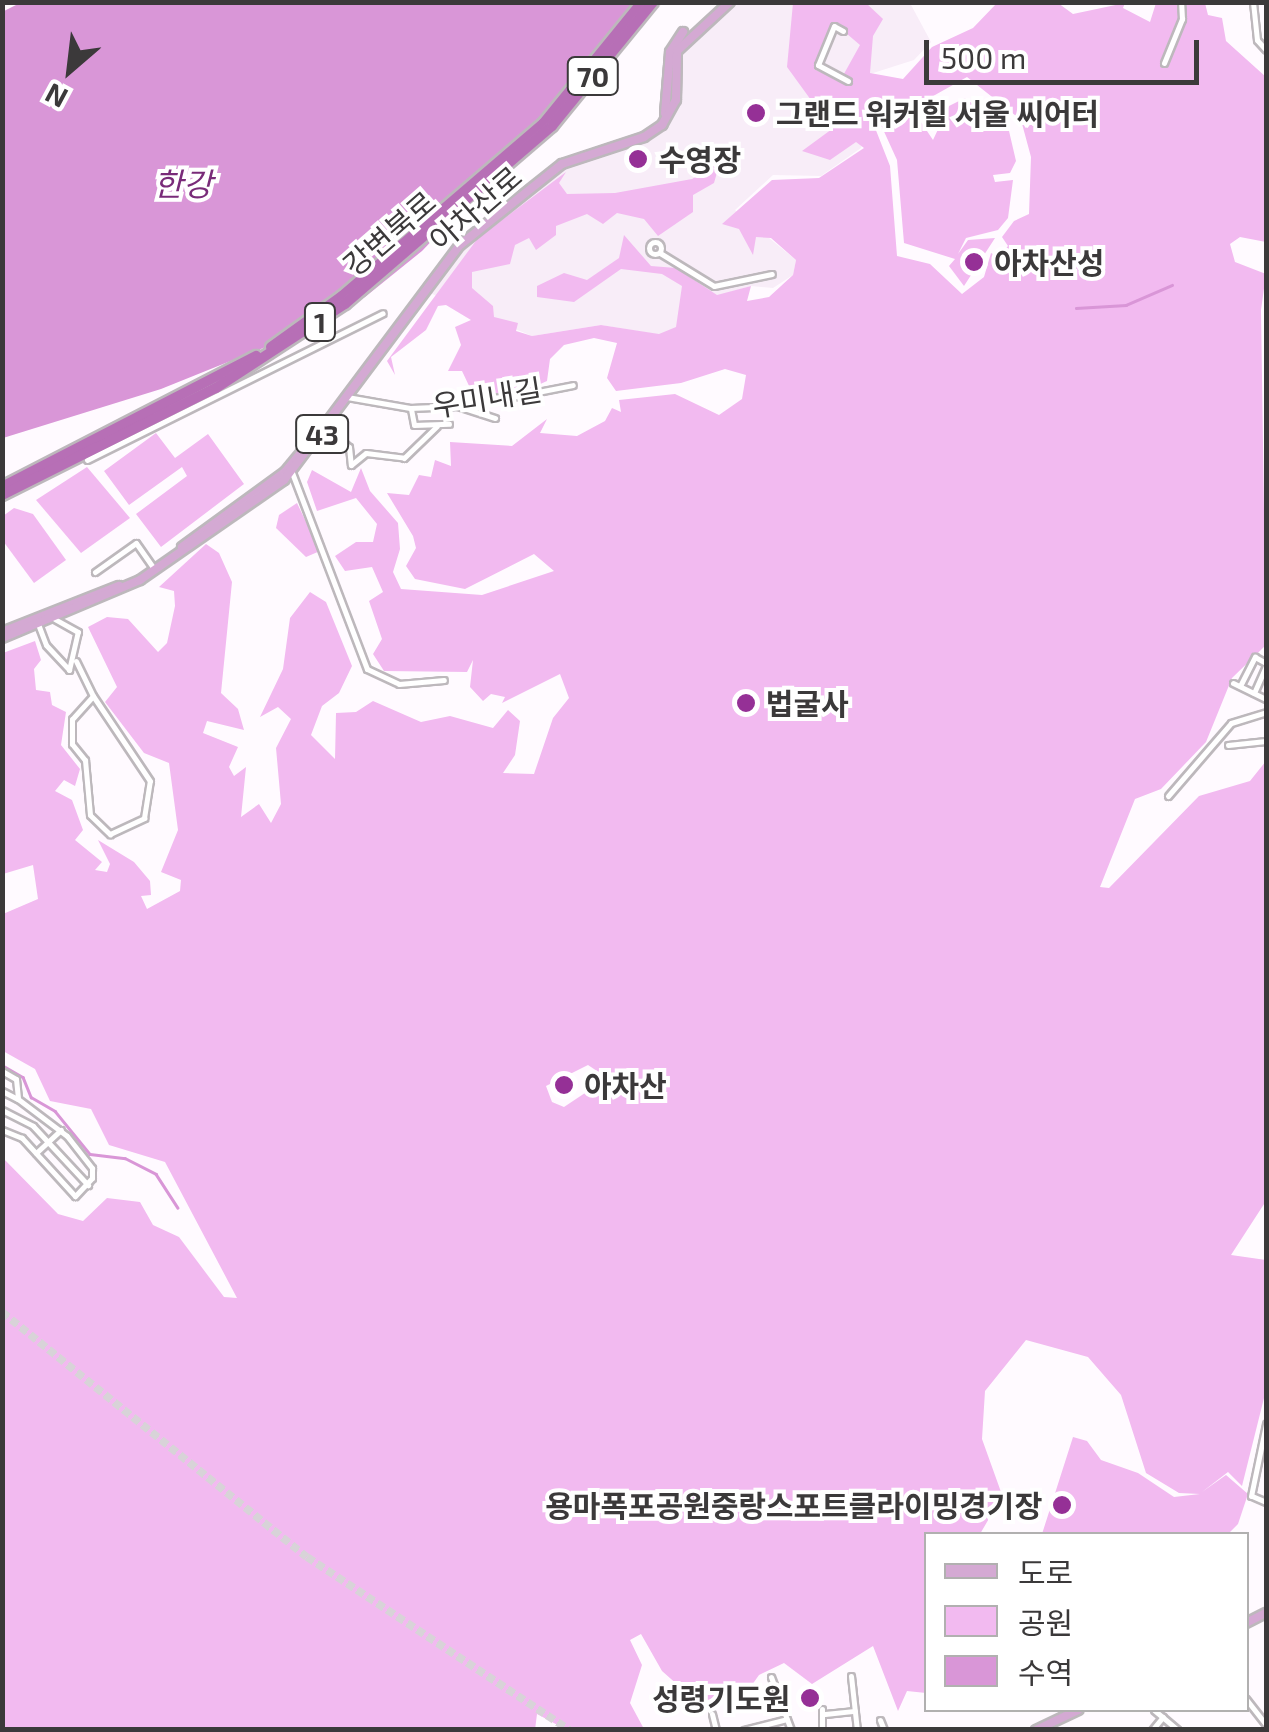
<!DOCTYPE html>
<meta charset="utf-8">
<style>
body{margin:0}
#map{position:relative;width:1269px;height:1732px;overflow:hidden;background:#fffaff;font-family:"Exo 2","Noto Sans KR",sans-serif}
div>[style]{position:absolute}
.built>*{inset:0;background:#f8edf8}
.green>*{inset:0;background:#f2baf0}
.water>*{inset:0;background:#d996d7}
.stream>*{height:2.5px;margin:-1.25px;padding:0 1.25px;transform-origin:1.25px;border-radius:1.25px;background:#d996d7}
.major-tunnel>*{height:8px;margin-top:-4px;transform-origin:0;background:repeating-linear-gradient(90deg,#d8d3d8 0 8px,transparent 0 12px)}
.roads{filter:drop-shadow(2px 0 #bdb8bc) drop-shadow(-2px 0 #bdb8bc) drop-shadow(0 2px #bdb8bc) drop-shadow(0 -2px #bdb8bc)}
.minor>*{height:5px;margin:-2.5px;padding:0 2.5px;transform-origin:2.5px;border-radius:2.5px;background:#fff}
.minor>.ring{margin:-2.5px;padding:0;box-sizing:content-box;background:none;border:5px solid #fff;border-radius:50%}
.major>*{height:8px;margin:-4px;padding:0 4px;transform-origin:4px;border-radius:4px;background:#d4a9d3}
.highway>*{height:10px;margin:-5px;padding:0 5px;transform-origin:5px;border-radius:5px;background:#b76fb6}
.dots>*{width:28px;height:28px;translate:-50% -50%;box-sizing:border-box;border:5px solid #fff;border-radius:50%}
span{translate:-50% -50%;white-space:nowrap;text-align:center;line-height:1.15;-webkit-text-stroke:8px #fff;paint-order:stroke}
.shield-label span{padding:2px 8px;background:#fff;border:2px solid;border-radius:8px;-webkit-text-stroke-width:0}
.shield-label{font-size:28px;color:#3b393a;font-weight:700}
.poi-label{font-size:30px;color:#3b393a;font-weight:700}
.left{translate:0 -50%;text-align:left}
.right{translate:-100% -50%;text-align:right}
.street-label{font-size:30px;color:#3b393a}
.water-label{font-size:32px;color:#792b79;font-style:italic}
.frame{position:absolute;inset:0;border:5px solid #3b393a;pointer-events:none}
.legend{position:absolute;left:924px;top:1532px;width:325px;height:180px;box-sizing:border-box;background:#fff;border:2px solid #b1b0b0;margin:0;padding:12px 18px;list-style:none;font-size:30px;color:#3b393a}
.legend li{display:flex;align-items:center;gap:20px;height:50px}
.legend b{width:50px;border:2px solid #b1b0b0}
.north{position:absolute;left:20px;top:20px;width:100px;height:100px;-webkit-text-stroke:8px #fff;paint-order:stroke;rotate:208deg;font-size:28px;font-weight:700;line-height:40px;text-align:center;color:#3b393a}
.north::after{content:'';display:block;margin:auto;width:35px;height:45px;background:#3b393a;clip-path:polygon(50% 0,100% 100%,50% 72%,0 100%)}
.scale{position:absolute;left:924px;top:40px;width:275px;height:45px;box-sizing:border-box;border:5px solid #3b393a;border-top:0;padding-left:12px;font-size:30px;line-height:35px;white-space:nowrap;color:#3b393a;-webkit-text-stroke:8px #fff;paint-order:stroke}
</style>
<div id="map">
<div class="built">
<i style="clip-path:polygon(733px 3px,910px 3px,931px 42px,914px 60px,848px 81px,865px 137px,861px 148px,821px 176px,773px 175px,735px 210px,796px 260px,793px 275px,773px 288px,751px 286px,717px 296px,674px 337px,601px 325px,532px 336px,430px 293px,479px 232px,564px 166px,656px 135px,677px 101px,680px 48px)"></i>
</div>
<div class="green">
<i style="clip-path:polygon(evenodd,793px 3px,866px 3px,883px 19px,873px 36px,870px 73px,903px 79px,932px 47px,973px 28px,997px 3px,1058px 3px,1073px 14px,1125px 3px,1123px 8px,1150px 22px,1156px 3px,1205px 3px,1208px 15px,1222px 18px,1226px 41px,1266px 77px,1266px 242px,1240px 237px,1230px 244px,1235px 262px,1266px 274px,1261px 310px,1266px 645px,1232px 678px,1206px 742px,1161px 789px,1135px 799px,1100px 887px,1109px 888px,1199px 796px,1250px 781px,1266px 761px,1266px 1201px,1231px 1255px,1266px 1260px,1266px 1390px,1242px 1486px,1228px 1472px,1202px 1492px,1226px 1475px,1248px 1494px,1238px 1524px,1228px 1534px,1042px 1534px,1073px 1437px,1087px 1441px,1101px 1460px,1138px 1473px,1174px 1497px,1200px 1494px,1179px 1493px,1146px 1473px,1121px 1395px,1088px 1357px,1026px 1340px,985px 1391px,982px 1439px,1001px 1492px,994px 1510px,980px 1534px,926px 1534px,926px 1693px,907px 1691px,898px 1711px,873px 1646px,812px 1684px,784px 1663px,759px 1675px,747px 1692px,697px 1702px,662px 1671px,641px 1634px,630px 1640px,642px 1665px,630px 1703px,644px 1729px,565px 1729px,537px 1714px,535px 1730px,3px 1729px,2px 1157px,58px 1214px,83px 1221px,107px 1198px,140px 1202px,153px 1225px,179px 1237px,224px 1297px,237px 1298px,165px 1162px,109px 1145px,91px 1109px,50px 1101px,35px 1069px,3px 1051px,3px 914px,38px 899px,33px 865px,3px 874px,3px 653px,35px 641px,41px 660px,34px 669px,36px 690px,50px 692px,52px 705px,66px 712px,61px 745px,80px 769px,75px 786px,64px 780px,55px 791px,72px 800px,83px 830px,75px 840px,102px 862px,95px 870px,107px 872px,110px 864px,98px 840px,134px 862px,150px 881px,151px 895px,141px 896px,147px 909px,180px 891px,181px 880px,161px 872px,178px 830px,169px 763px,144px 753px,105px 702px,117px 687px,88px 627px,107px 617px,128px 619px,158px 652px,167px 643px,175px 606px,174px 591px,159px 587px,206px 544px,219px 553px,232px 582px,221px 693px,238px 709px,244px 730px,207px 721px,203px 733px,238px 747px,229px 767px,234px 776px,246px 767px,241px 817px,259px 804px,271px 823px,281px 804px,276px 748px,291px 719px,278px 707px,260px 717px,283px 669px,290px 618px,310px 592px,326px 602px,352px 666px,339px 693px,322px 706px,311px 735px,335px 759px,336px 713px,356px 712px,373px 701px,421px 722px,450px 716px,493px 728px,508px 710px,520px 721px,515px 755px,503px 773px,534px 774px,553px 718px,569px 698px,560px 674px,502px 703px,505px 697px,491px 694px,483px 701px,470px 687px,473px 660px,467px 672px,384px 671px,373px 654px,382px 639px,369px 601px,383px 592px,372px 567px,345px 571px,335px 556px,356px 542px,373px 542px,377px 524px,356px 498px,317px 511px,307px 482px,312px 470px,351px 492px,361px 468px,370px 491px,398px 523px,400px 549px,393px 572px,401px 589px,482px 595px,554px 571px,534px 554px,465px 589px,415px 579px,406px 566px,416px 548px,413px 536px,387px 493px,409px 495px,419px 475px,431px 477px,435px 460px,451px 466px,450px 442px,512px 446px,547px 419px,540px 433px,577px 436px,605px 421px,612px 408px,621px 412px,619px 400px,675px 394px,719px 415px,742px 399px,746px 375px,725px 369px,681px 383px,616px 391px,607px 378px,617px 343px,594px 338px,564px 345px,550px 359px,547px 381px,527px 390px,525px 398px,488px 403px,471px 390px,462px 371px,448px 371px,461px 345px,455px 327px,471px 320px,446px 305px,438px 306px,426px 330px,391px 357px,395px 375px,387px 361px,478px 238px,566px 172px,559px 183px,567px 194px,615px 193px,692px 179px,720px 162px,714px 183px,693px 195px,693px 212px,658px 236px,644px 219px,617px 213px,603px 224px,587px 214px,556px 226px,556px 235px,536px 250px,529px 238px,515px 245px,510px 264px,472px 272px,472px 288px,493px 306px,494px 317px,518px 323px,516px 331px,532px 336px,601px 325px,659px 334px,676px 327px,682px 286px,662px 274px,621px 269px,574px 302px,537px 297px,537px 286px,564px 273px,587px 280px,619px 258px,624px 235px,651px 266px,676px 268px,717px 295px,751px 286px,747px 301px,769px 297px,793px 275px,796px 260px,771px 238px,756px 237px,753px 255px,739px 229px,722px 224px,772px 180px,819px 178px,864px 148px,856px 142px,830px 160px,802px 151px,832px 129px,787px 67px,793px 3px,833px 22px,860px 45px,840px 81px,814px 69px,833px 22px,793px 3px,967px 77px,1021px 120px,1031px 157px,1029px 214px,1014px 221px,1002px 237px,1008px 246px,998px 257px,991px 253px,984px 277px,962px 294px,930px 264px,897px 256px,890px 166px,868px 110px,871px 101px,919px 104px,967px 77px,793px 3px,588px 1065px,597px 1071px,591px 1089px,564px 1107px,552px 1102px,546px 1086px,588px 1065px)"></i>
<i style="clip-path:polygon(965px 98px,1009px 131px,1016px 161px,1010px 173px,993px 175px,995px 182px,1013px 180px,1008px 218px,998px 230px,966px 238px,958px 254px,968px 240px,995px 238px,964px 286px,949px 266px,955px 259px,904px 243px,897px 160px,876px 114px,887px 108px,919px 119px,933px 140px,949px 106px)"></i>
<i style="clip-path:polygon(156px 433px,175px 458px,208px 434px,244px 484px,161px 547px,136px 514px,187px 476px,182px 467px,129px 505px,104px 471px)"></i>
<i style="clip-path:polygon(87px 467px,130px 518px,81px 553px,36px 500px)"></i>
<i style="clip-path:polygon(297px 503px,320px 551px,306px 557px,276px 528px,279px 515px)"></i>
<i style="clip-path:polygon(14px 508px,33px 514px,66px 560px,34px 583px,3px 541px,3px 516px)"></i>
</div>
<div class="water">
<i style="clip-path:polygon(22px 2px,659px 3px,422px 251px,365px 297px,288px 338px,161px 389px,3px 438px,2px 12px)"></i>
</div>
<div class="stream">
<i style="left:1076px;top:308px;width:50px;rotate:-3.4deg"></i>
<i style="left:1126px;top:305px;width:50px;rotate:-23.5deg"></i>
<i style="left:2px;top:1065px;width:24px;rotate:30deg"></i>
<i style="left:23px;top:1077px;width:22px;rotate:68deg"></i>
<i style="left:31px;top:1097px;width:28px;rotate:30deg"></i>
<i style="left:55px;top:1111px;width:55px;rotate:50.9deg"></i>
<i style="left:90px;top:1154px;width:35px;rotate:7deg"></i>
<i style="left:125px;top:1158px;width:35px;rotate:27deg"></i>
<i style="left:156px;top:1174px;width:40px;rotate:57.1deg"></i>
</div>
<div class="major-tunnel">
<i style="left:2px;top:1312px;width:391px;rotate:38.8deg"></i>
<i style="left:307px;top:1557px;width:314px;rotate:33.4deg"></i>
</div>
<div class="roads">
<div class="minor">
<i style="left:1253px;top:2px;width:38px;rotate:84deg"></i>
<i style="left:1257px;top:40px;width:13px;rotate:48deg"></i>
<i style="left:843px;top:31px;width:10px;rotate:-151deg"></i>
<i style="left:834px;top:26px;width:42px;rotate:112.3deg"></i>
<i style="left:818px;top:65px;width:34px;rotate:28deg"></i>
<i style="left:1164px;top:63px;width:48px;rotate:-67.8deg"></i>
<i style="left:1182px;top:19px;width:17px;rotate:-93deg"></i>
<i class="ring" style="left:649px;top:242px;width:7px;height:7px"></i>
<i style="left:660px;top:253px;width:63px;rotate:31.4deg"></i>
<i style="left:714px;top:286px;width:59px;rotate:-11.7deg"></i>
<i style="left:347px;top:397px;width:64px;rotate:9.9deg"></i>
<i style="left:410px;top:408px;width:48px;rotate:-2.4deg"></i>
<i style="left:458px;top:406px;width:21px;rotate:-29deg"></i>
<i style="left:476px;top:396px;width:31px;rotate:4deg"></i>
<i style="left:507px;top:398px;width:67px;rotate:-11.1deg"></i>
<i style="left:458px;top:406px;width:39px;rotate:18deg"></i>
<i style="left:411px;top:409px;width:16px;rotate:79deg"></i>
<i style="left:414px;top:425px;width:35px;rotate:-2deg"></i>
<i style="left:326px;top:428px;width:30px;rotate:40deg"></i>
<i style="left:349px;top:447px;width:18px;rotate:84deg"></i>
<i style="left:351px;top:465px;width:19px;rotate:-39deg"></i>
<i style="left:366px;top:453px;width:38px;rotate:7deg"></i>
<i style="left:404px;top:458px;width:46px;rotate:-44.1deg"></i>
<i style="left:87px;top:460px;width:330px;rotate:-26.4deg"></i>
<i style="left:291px;top:470px;width:213px;rotate:69.1deg"></i>
<i style="left:367px;top:669px;width:35px;rotate:25deg"></i>
<i style="left:399px;top:684px;width:45px;rotate:-5.1deg"></i>
<i style="left:95px;top:572px;width:50px;rotate:-35.3deg"></i>
<i style="left:136px;top:543px;width:29px;rotate:55deg"></i>
<i style="left:38px;top:624px;width:22px;rotate:69deg"></i>
<i style="left:46px;top:645px;width:34px;rotate:47deg"></i>
<i style="left:69px;top:670px;width:39px;rotate:-77deg"></i>
<i style="left:78px;top:632px;width:26px;rotate:-151deg"></i>
<i style="left:76px;top:661px;width:39px;rotate:64deg"></i>
<i style="left:93px;top:696px;width:31px;rotate:132deg"></i>
<i style="left:72px;top:719px;width:25px;rotate:90deg"></i>
<i style="left:72px;top:744px;width:21px;rotate:51deg"></i>
<i style="left:85px;top:760px;width:55px;rotate:84.8deg"></i>
<i style="left:90px;top:815px;width:28px;rotate:44deg"></i>
<i style="left:110px;top:834px;width:38px;rotate:-25deg"></i>
<i style="left:144px;top:818px;width:37px;rotate:-81deg"></i>
<i style="left:150px;top:781px;width:102px;rotate:-123.8deg"></i>
<i style="left:1233px;top:683px;width:37px;rotate:26deg"></i>
<i style="left:1240px;top:686px;width:33px;rotate:-63deg"></i>
<i style="left:1255px;top:657px;width:13px;rotate:29deg"></i>
<i style="left:1254px;top:693px;width:30px;rotate:-66deg"></i>
<i style="left:1228px;top:745px;width:38px;rotate:-6deg"></i>
<i style="left:1168px;top:796px;width:96px;rotate:-49.2deg"></i>
<i style="left:1231px;top:723px;width:37px;rotate:-17deg"></i>
<i style="left:2px;top:1071px;width:16px;rotate:30deg"></i>
<i style="left:16px;top:1079px;width:20px;rotate:84deg"></i>
<i style="left:18px;top:1099px;width:61px;rotate:37.1deg"></i>
<i style="left:67px;top:1136px;width:41px;rotate:52deg"></i>
<i style="left:92px;top:1168px;width:10px;rotate:90deg"></i>
<i style="left:92px;top:1178px;width:25px;rotate:133deg"></i>
<i style="left:75px;top:1196px;width:79px;rotate:-132.4deg"></i>
<i style="left:22px;top:1138px;width:22px;rotate:-158deg"></i>
<i style="left:2px;top:1091px;width:18px;rotate:27deg"></i>
<i style="left:2px;top:1110px;width:35px;rotate:27deg"></i>
<i style="left:33px;top:1126px;width:81px;rotate:47deg"></i>
<i style="left:36px;top:1153px;width:34px;rotate:-43deg"></i>
<i style="left:1251px;top:1496px;width:74px;rotate:-78.2deg"></i>
<i style="left:1252px;top:1496px;width:15px;rotate:23deg"></i>
<i style="left:851px;top:1676px;width:54px;rotate:83.7deg"></i>
<i style="left:771px;top:1677px;width:57px;rotate:69.3deg"></i>
<i style="left:1246px;top:1699px;width:33px;rotate:52deg"></i>
<i style="left:1154px;top:1710px;width:31px;rotate:40deg"></i>
<i style="left:712px;top:1714px;width:16px;rotate:76deg"></i>
<i style="left:825px;top:1714px;width:30px;rotate:-6deg"></i>
<i style="left:880px;top:1720px;width:11px;rotate:68deg"></i>
<i style="left:744px;top:1730px;width:44px;rotate:-14.3deg"></i>
<i style="left:822px;top:1730px;width:21px;rotate:-90deg"></i>
<i style="left:1152px;top:1730px;width:17px;rotate:-50deg"></i>
</div>
<div class="major">
<i style="left:665px;top:113px;width:61px;rotate:-85.3deg"></i>
<i style="left:670px;top:52px;width:24px;rotate:-57deg"></i>
<i style="left:182px;top:547px;width:127px;rotate:-36.1deg"></i>
<i style="left:285px;top:472px;width:53px;rotate:-50.3deg"></i>
<i style="left:2px;top:632px;width:126px;rotate:-21.5deg"></i>
<i style="left:2px;top:638px;width:150px;rotate:-22.8deg"></i>
<i style="left:140px;top:580px;width:175px;rotate:-34.8deg"></i>
<i style="left:284px;top:480px;width:294px;rotate:-53.2deg"></i>
<i style="left:460px;top:245px;width:130px;rotate:-38.5deg"></i>
<i style="left:562px;top:164px;width:86px;rotate:-18.2deg"></i>
<i style="left:644px;top:137px;width:22px;rotate:-34deg"></i>
<i style="left:662px;top:125px;width:29px;rotate:-61deg"></i>
<i style="left:676px;top:100px;width:49px;rotate:-88.8deg"></i>
<i style="left:677px;top:51px;width:72px;rotate:-42.8deg"></i>
<i style="left:1246px;top:1623px;width:22px;rotate:-27deg"></i>
<i style="left:1036px;top:1730px;width:47px;rotate:-25.5deg"></i>
</div>
<div class="highway">
<i style="left:271px;top:347px;width:87px;rotate:-35.7deg"></i>
<i style="left:342px;top:296px;width:265px;rotate:-40.6deg"></i>
<i style="left:543px;top:124px;width:157px;rotate:-50.9deg"></i>
<i style="left:2px;top:487px;width:286px;rotate:-27.3deg"></i>
<i style="left:2px;top:495px;width:239px;rotate:-26.6deg"></i>
<i style="left:216px;top:388px;width:154px;rotate:-33.1deg"></i>
<i style="left:345px;top:304px;width:273px;rotate:-40.7deg"></i>
<i style="left:552px;top:126px;width:160px;rotate:-50.8deg"></i>
</div>
</div>
<div class="dots">
<i style="left:756px;top:113px;background:#953096"></i>
<i style="left:638px;top:159px;background:#953096"></i>
<i style="left:974px;top:262px;background:#953096"></i>
<i style="left:746px;top:703px;background:#953096"></i>
<i style="left:564px;top:1085px;background:#953096"></i>
<i style="left:1062px;top:1505px;background:#953096"></i>
<i style="left:810px;top:1698px;background:#953096"></i>
</div>
<div class="shield-label">
<span style="left:593px;top:76px">70</span>
<span style="left:320px;top:322px">1</span>
<span style="left:322px;top:434px">43</span>
</div>
<div class="poi-label">
<span class="left" style="left:776px;top:113px">그랜드 워커힐 서울 씨어터</span>
<span class="left" style="left:658px;top:159px">수영장</span>
<span class="left" style="left:994px;top:262px">아차산성</span>
<span class="left" style="left:766px;top:703px">법굴사</span>
<span class="left" style="left:584px;top:1085px">아차산</span>
<span class="right" style="left:1042px;top:1505px">용마폭포공원중랑스포트클라이밍경기장</span>
<span class="right" style="left:790px;top:1698px">성령기도원</span>
</div>
<div class="street-label">
<span style="left:475px;top:208px;rotate:-41deg">아차산로</span>
<span style="left:389px;top:233px;rotate:-41deg">강변북로</span>
<span style="left:487px;top:397px;rotate:-9deg">우미내길</span>
</div>
<div class="water-label">
<span style="left:183px;top:183px">한강</span>
</div>
<div class="frame"></div>
<ul class="legend">
<li><b style="height:12px;background:#d4a9d3"></b>도로</li>
<li><b style="height:28px;background:#f2baf0"></b>공원</li>
<li><b style="height:28px;background:#d996d7"></b>수역</li>
</ul>
<div class="north">N</div>
<div class="scale">500 m</div>
</div>
